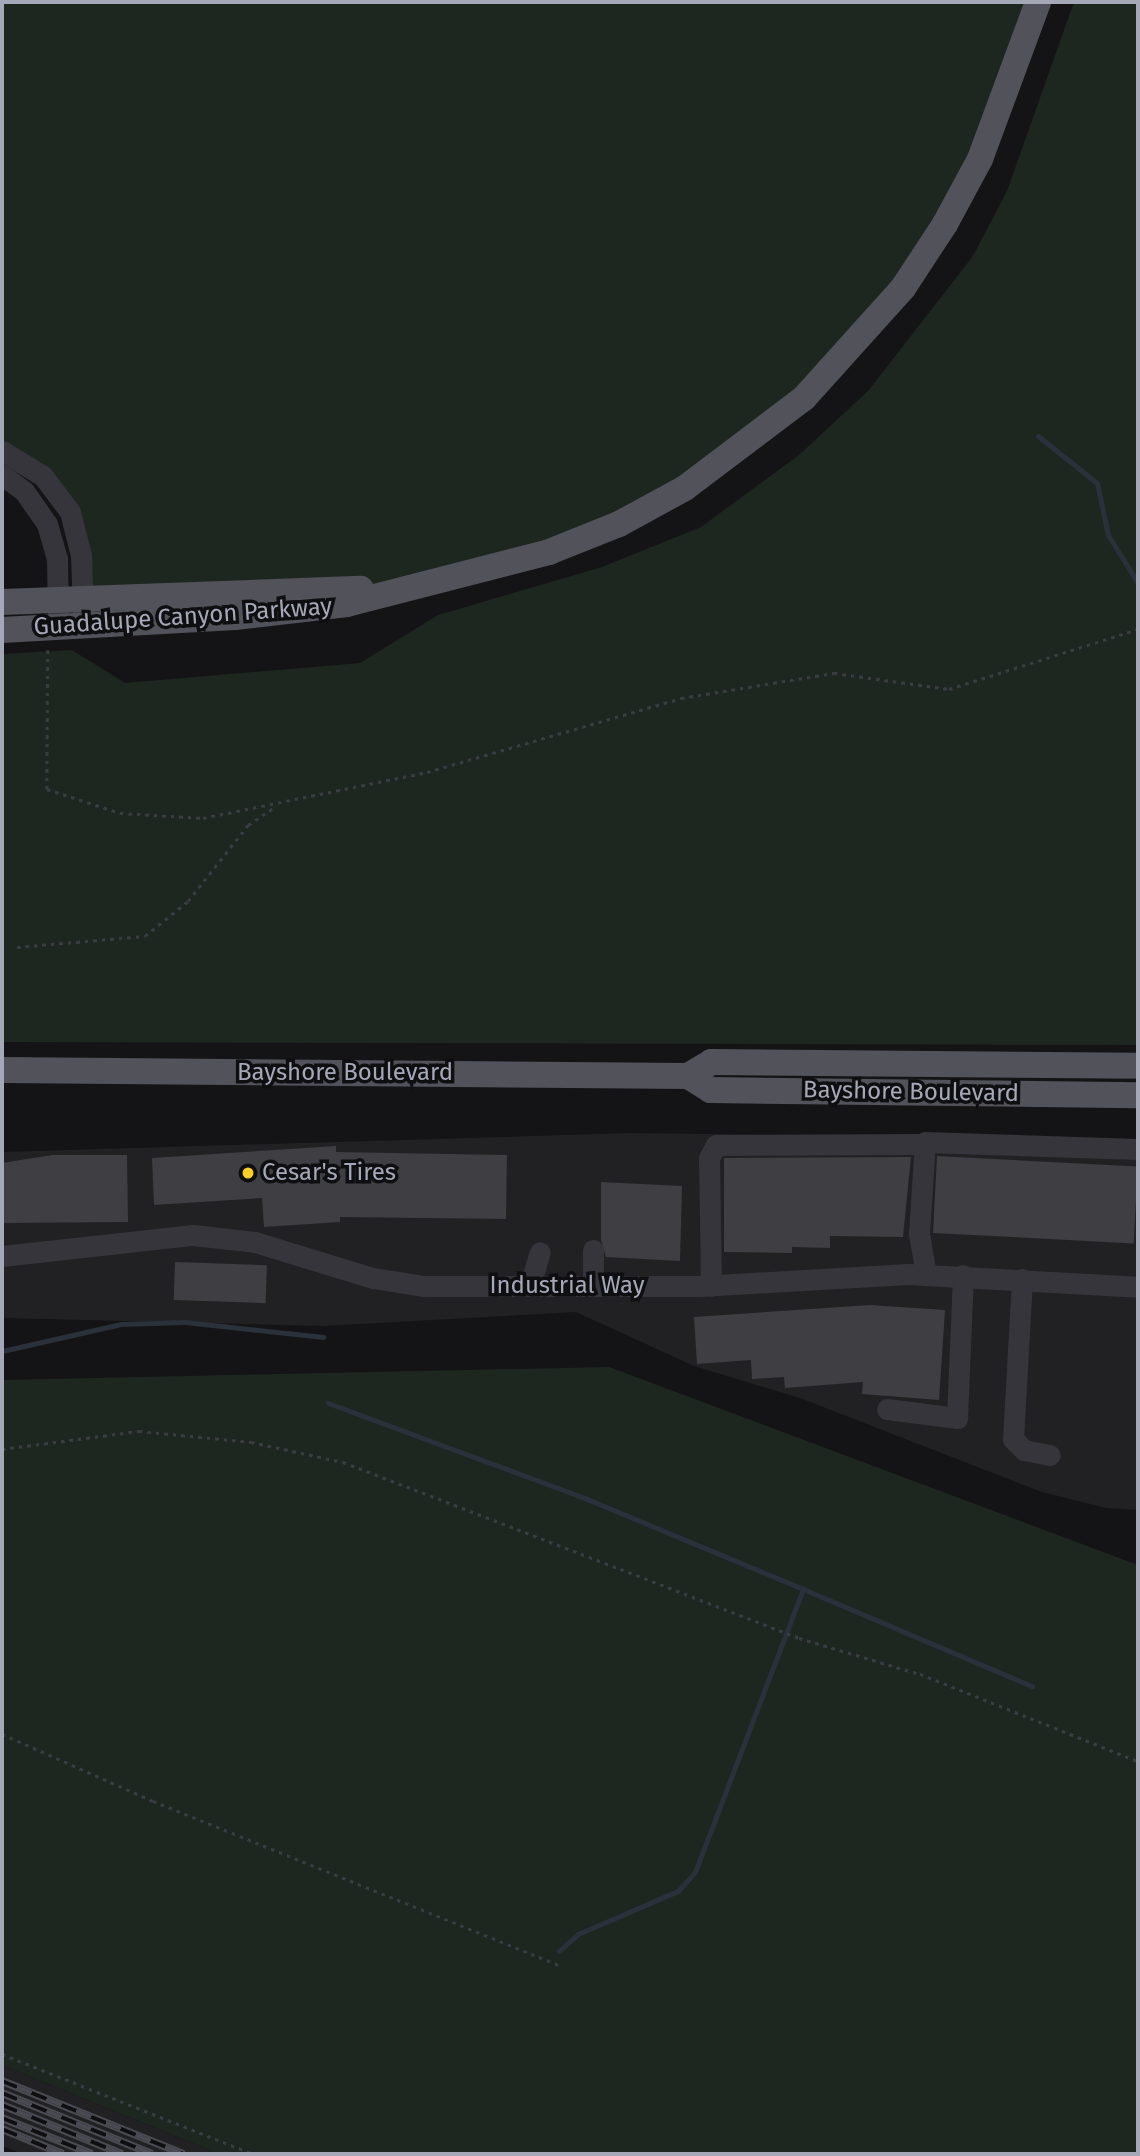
<!DOCTYPE html>
<style>
body{margin:0}
#map{position:relative;width:1140px;height:2156px;overflow:hidden;background:#141416;font-family:"Fira Sans",sans-serif}
div>[style]{position:absolute}
.built>*{inset:0;background:#212023}
.green>*{inset:0;background:#1e2620}
.stream>*{height:5px;margin:-2.5px;padding:0 2.5px;transform-origin:2.5px;border-radius:2.5px;background:#2a313a}
.building>*{inset:0;background:#3e3e43;transform-origin:0 0}
.path>*{height:2.5px;margin-top:-1.25px;transform-origin:0;background:repeating-linear-gradient(90deg,#3b3c42 0 3.5px,transparent 0 8.5px)}
.minor>*{height:21px;margin:-10.5px;padding:0 10.5px;transform-origin:10.5px;border-radius:10.5px;background:#35353b}
.major>*{height:26px;margin:-13px;padding:0 13px;transform-origin:13px;border-radius:13px;background:#51525a}
.rail>*{height:8px;margin-top:-4px;transform-origin:0;background:repeating-linear-gradient(90deg,#0f0f11 0 16px,#4a4b52 0 32px);box-sizing:border-box;border-block:2px solid #4a4b52}
.dots>*{width:19px;height:19px;translate:-50% -50%;box-sizing:border-box;border:4px solid #0f0f11;border-radius:50%}
span{translate:-50% -50%;white-space:nowrap;text-align:center;line-height:1.15;-webkit-text-stroke:7px #0f0f11;paint-order:stroke}
.street-label{font-size:24px;color:#a5a8b7}
.poi-label{font-size:24px;color:#a5a8b7}
.left{translate:0 -50%;text-align:left}
.frame{position:absolute;inset:0;border:4px solid #a5a8b7;pointer-events:none}
</style>
<div id="map">
<div class="built">
<i style="clip-path:polygon(632px 1133px,1138px 1140px,1138px 1510px,1106px 1508px,1042px 1492px,800px 1398px,694px 1366px,576px 1312px,322px 1326px,2px 1318px,2px 1152px)"></i>
<i style="clip-path:polygon(2px 2065px,219px 2154px,23px 2154px,2px 2146px)"></i>
</div>
<div class="green">
<i style="clip-path:polygon(2px 2px,1038px 2px,1007px 90px,881px 317px,685px 488px,441px 583px,83px 599px,70px 512px,2px 451px)"></i>
<i style="clip-path:polygon(1074px 2px,1138px 2px,1138px 1045px,2px 1042px,2px 654px,72px 650px,125px 683px,360px 663px,438px 615px,602px 567px,701px 527px,799px 455px,868px 391px,973px 256px,1007px 191px)"></i>
<i style="clip-path:polygon(609px 1367px,1138px 1565px,1138px 2154px,219px 2154px,2px 2065px,2px 1380px)"></i>
</div>
<div class="stream">
<i style="left:1038px;top:436px;width:75px;rotate:38.5deg"></i>
<i style="left:1097px;top:483px;width:53px;rotate:78.1deg"></i>
<i style="left:1108px;top:535px;width:57px;rotate:58deg"></i>
<i style="left:2px;top:1351px;width:122px;rotate:-12.8deg"></i>
<i style="left:121px;top:1324px;width:64px;rotate:-1.8deg"></i>
<i style="left:185px;top:1322px;width:139px;rotate:6.2deg"></i>
<i style="left:328px;top:1403px;width:276px;rotate:20.3deg"></i>
<i style="left:587px;top:1499px;width:234px;rotate:22.6deg"></i>
<i style="left:559px;top:1951px;width:25px;rotate:-42deg"></i>
<i style="left:578px;top:1934px;width:109px;rotate:-23.3deg"></i>
<i style="left:678px;top:1891px;width:25px;rotate:-48deg"></i>
<i style="left:695px;top:1872px;width:303px;rotate:-69.1deg"></i>
<i style="left:803px;top:1589px;width:249px;rotate:23deg"></i>
</div>
<div class="building">
<i style="clip-path:polygon(336px 1146px,336px 1152px,507px 1155px,506px 1219px,340px 1217px,340px 1222px,264px 1227px,262px 1198px,154px 1205px,152px 1158px)"></i>
<i style="clip-path:polygon(52px 1155px,127px 1155px,128px 1222px,2px 1223px,2px 1163px)"></i>
<i style="left:937px;top:1156px;width:201px;height:77px;rotate:3deg"></i>
<i style="clip-path:polygon(911px 1157px,903px 1237px,830px 1236px,830px 1248px,792px 1247px,792px 1253px,724px 1252px,724px 1158px)"></i>
<i style="clip-path:polygon(601px 1182px,682px 1186px,680px 1261px,606px 1257px,601px 1240px)"></i>
<i style="left:175px;top:1262px;width:92px;height:38px;rotate:2deg"></i>
<i style="clip-path:polygon(870px 1305px,945px 1310px,939px 1400px,862px 1394px,863px 1382px,785px 1388px,784px 1377px,752px 1379px,751px 1360px,697px 1364px,694px 1317px)"></i>
</div>
<div class="path">
<i style="left:48px;top:650px;width:139px;rotate:90.4deg"></i>
<i style="left:47px;top:789px;width:77px;rotate:18.2deg"></i>
<i style="left:120px;top:813px;width:83px;rotate:3.4deg"></i>
<i style="left:203px;top:818px;width:229px;rotate:-11.6deg"></i>
<i style="left:427px;top:772px;width:265px;rotate:-16.2deg"></i>
<i style="left:681px;top:698px;width:155px;rotate:-9.3deg"></i>
<i style="left:834px;top:673px;width:116px;rotate:7.9deg"></i>
<i style="left:949px;top:689px;width:198px;rotate:-17.6deg"></i>
<i style="left:17px;top:947px;width:128px;rotate:-4.9deg"></i>
<i style="left:145px;top:936px;width:55px;rotate:-39.1deg"></i>
<i style="left:188px;top:901px;width:97px;rotate:-51.7deg"></i>
<i style="left:248px;top:825px;width:30px;rotate:-34deg"></i>
<i style="left:2px;top:1449px;width:138px;rotate:-7.5deg"></i>
<i style="left:139px;top:1431px;width:113px;rotate:5.6deg"></i>
<i style="left:251px;top:1442px;width:94px;rotate:12.3deg"></i>
<i style="left:343px;top:1462px;width:489px;rotate:21.1deg"></i>
<i style="left:799px;top:1638px;width:126px;rotate:16.6deg"></i>
<i style="left:920px;top:1674px;width:235px;rotate:21.8deg"></i>
<i style="left:2px;top:1734px;width:165px;rotate:23.9deg"></i>
<i style="left:153px;top:1801px;width:440px;rotate:22deg"></i>
<i style="left:2px;top:2054px;width:270px;rotate:21.7deg"></i>
</div>
<div class="minor">
<i style="left:2px;top:451px;width:48px;rotate:31.4deg"></i>
<i style="left:43px;top:476px;width:45px;rotate:53.1deg"></i>
<i style="left:70px;top:512px;width:44px;rotate:75.7deg"></i>
<i style="left:81px;top:555px;width:58px;rotate:88deg"></i>
<i style="left:2px;top:475px;width:27px;rotate:36deg"></i>
<i style="left:24px;top:491px;width:40px;rotate:55.1deg"></i>
<i style="left:47px;top:524px;width:35px;rotate:74deg"></i>
<i style="left:57px;top:558px;width:55px;rotate:89deg"></i>
<i style="left:593px;top:1250px;width:36px;rotate:90deg"></i>
<i style="left:2px;top:1256px;width:192px;rotate:-6.3deg"></i>
<i style="left:193px;top:1235px;width:62px;rotate:6.4deg"></i>
<i style="left:255px;top:1242px;width:123px;rotate:17deg"></i>
<i style="left:373px;top:1278px;width:52px;rotate:8.9deg"></i>
<i style="left:424px;top:1286px;width:276px"></i>
<i style="left:700px;top:1286px;width:208px;rotate:-3.3deg"></i>
<i style="left:908px;top:1274px;width:230px;rotate:3.2deg"></i>
<i style="left:926px;top:1274px;width:41px;rotate:-99.9deg"></i>
<i style="left:919px;top:1234px;width:92px;rotate:-86.3deg"></i>
<i style="left:925px;top:1142px;width:213px;rotate:1.9deg"></i>
<i style="left:1022px;top:1279px;width:160px;rotate:93.2deg"></i>
<i style="left:1013px;top:1439px;width:16px;rotate:45deg"></i>
<i style="left:1024px;top:1450px;width:26px;rotate:11deg"></i>
<i style="left:530px;top:1286px;width:35px;rotate:-74deg"></i>
<i style="left:711px;top:1286px;width:128px;rotate:-90.9deg"></i>
<i style="left:709px;top:1158px;width:15px;rotate:-62deg"></i>
<i style="left:716px;top:1145px;width:206px;rotate:-0.3deg"></i>
<i style="left:887px;top:1409px;width:71px;rotate:7.3deg"></i>
<i style="left:957px;top:1418px;width:143px;rotate:-87.6deg"></i>
</div>
<div class="major">
<i style="left:2px;top:602px;width:359px;rotate:-2.1deg"></i>
<i style="left:2px;top:630px;width:233px;rotate:-3.2deg"></i>
<i style="left:235px;top:617px;width:113px;rotate:-6.6deg"></i>
<i style="left:347px;top:604px;width:209px;rotate:-14.4deg"></i>
<i style="left:549px;top:552px;width:75px;rotate:-21.8deg"></i>
<i style="left:619px;top:524px;width:75px;rotate:-28.6deg"></i>
<i style="left:685px;top:488px;width:149px;rotate:-37.1deg"></i>
<i style="left:804px;top:398px;width:148px;rotate:-48deg"></i>
<i style="left:903px;top:288px;width:77px;rotate:-56.7deg"></i>
<i style="left:945px;top:224px;width:74px;rotate:-61.7deg"></i>
<i style="left:980px;top:159px;width:167px;rotate:-69.7deg"></i>
<i style="left:2px;top:1070px;width:686px;rotate:0.5deg"></i>
<i style="left:688px;top:1076px;width:27px;rotate:-31deg"></i>
<i style="left:711px;top:1062px;width:427px;rotate:0.5deg"></i>
<i style="left:688px;top:1076px;width:26px;rotate:32deg"></i>
<i style="left:710px;top:1090px;width:428px;rotate:0.7deg"></i>
</div>
<div class="rail">
<i style="left:2px;top:2081px;width:196px;rotate:21.9deg"></i>
<i style="left:2px;top:2093px;width:162px;rotate:22.1deg"></i>
<i style="left:2px;top:2105px;width:130px;rotate:22.2deg"></i>
<i style="left:2px;top:2118px;width:97px;rotate:21.8deg"></i>
<i style="left:2px;top:2129px;width:66px;rotate:22.3deg"></i>
</div>
<div class="dots">
<i style="left:248px;top:1173px;background:#f9cf2a"></i>
</div>
<div class="street-label">
<span style="left:183px;top:617px;rotate:-4deg">Guadalupe Canyon Parkway</span>
<span style="left:345px;top:1073px">Bayshore Boulevard</span>
<span style="left:911px;top:1092px;rotate:1deg">Bayshore Boulevard</span>
<span style="left:567px;top:1286px">Industrial Way</span>
</div>
<div class="poi-label">
<span class="left" style="left:262px;top:1173px">Cesar's Tires</span>
</div>
<div class="frame"></div>
</div>
